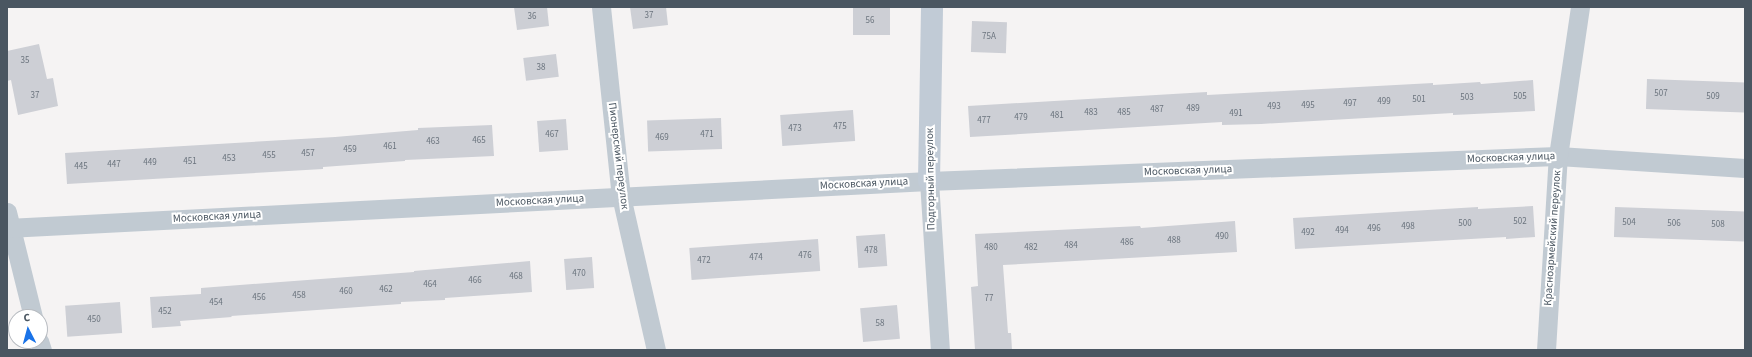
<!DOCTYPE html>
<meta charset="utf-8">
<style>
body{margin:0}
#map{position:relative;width:1752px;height:357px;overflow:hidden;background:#f5f3f3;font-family:"Source Sans 3",sans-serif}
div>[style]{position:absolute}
.building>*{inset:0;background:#cdcfd5;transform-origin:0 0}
.minor>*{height:19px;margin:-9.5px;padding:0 9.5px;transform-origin:9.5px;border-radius:9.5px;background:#c1cad2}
.secondary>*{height:22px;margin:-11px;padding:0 11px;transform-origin:11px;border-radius:11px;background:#c1cbd6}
span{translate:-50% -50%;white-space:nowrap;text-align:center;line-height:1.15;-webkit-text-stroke:4px #fff;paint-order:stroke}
.number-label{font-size:9px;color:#6b747e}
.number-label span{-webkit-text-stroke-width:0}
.street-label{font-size:11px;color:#4a5661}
.frame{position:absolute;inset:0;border:8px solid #4a5661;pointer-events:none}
.north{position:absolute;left:8px;top:309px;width:40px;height:40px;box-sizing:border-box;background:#fff;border:1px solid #b7bbc0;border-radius:50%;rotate:354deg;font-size:11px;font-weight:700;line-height:16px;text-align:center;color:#4a5661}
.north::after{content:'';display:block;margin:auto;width:14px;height:18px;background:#1a73e8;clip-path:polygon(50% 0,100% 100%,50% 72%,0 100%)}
</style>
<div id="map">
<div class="building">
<i style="clip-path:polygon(514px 7px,547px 7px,549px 26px,517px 30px)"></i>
<i style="clip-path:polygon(630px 7px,666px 7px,668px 25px,633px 29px)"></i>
<i style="left:853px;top:7px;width:37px;height:28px"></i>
<i style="left:972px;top:21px;width:35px;height:31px;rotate:2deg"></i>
<i style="clip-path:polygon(39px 44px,47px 79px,53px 78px,58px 106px,18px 115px,11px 80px,7px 81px,7px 51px)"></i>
<i style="left:556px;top:54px;width:23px;height:33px;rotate:83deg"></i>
<i style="left:1647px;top:79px;width:98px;height:30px;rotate:2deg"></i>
<i style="clip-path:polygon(1533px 80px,1535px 111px,1453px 115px,1453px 113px,1261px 124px,1222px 125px,1222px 122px,970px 137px,968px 106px,1207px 92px,1207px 95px,1433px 83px,1433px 85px,1480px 82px,1481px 84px)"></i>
<i style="left:853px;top:110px;width:31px;height:73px;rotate:86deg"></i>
<i style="left:721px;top:118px;width:31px;height:74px;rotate:88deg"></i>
<i style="left:566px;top:119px;width:31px;height:29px;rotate:86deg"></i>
<i style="clip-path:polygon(492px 125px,494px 156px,405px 160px,405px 161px,323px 167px,323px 169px,67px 184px,65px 153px,335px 137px,418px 130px,418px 128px)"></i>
<i style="clip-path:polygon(1533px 206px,1535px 237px,1506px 239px,1506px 237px,1295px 249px,1293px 218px,1478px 207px,1478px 209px)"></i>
<i style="left:1615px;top:207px;width:130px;height:30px;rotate:2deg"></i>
<i style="clip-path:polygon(1235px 221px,1237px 252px,1003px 265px,1008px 333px,1011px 333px,1012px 350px,975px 350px,971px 287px,978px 286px,975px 234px,1140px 226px,1141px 228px)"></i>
<i style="left:885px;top:234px;width:32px;height:29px;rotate:86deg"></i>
<i style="left:818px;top:239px;width:32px;height:129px;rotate:86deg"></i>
<i style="left:592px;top:257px;width:31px;height:28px;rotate:86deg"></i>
<i style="clip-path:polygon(530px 261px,532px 292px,445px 298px,445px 300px,401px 302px,401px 304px,231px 316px,232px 317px,180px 321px,181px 326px,152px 328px,150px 297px,201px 294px,201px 288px,414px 272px,414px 271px)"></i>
<i style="left:120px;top:302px;width:31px;height:55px;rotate:86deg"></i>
<i style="left:897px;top:305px;width:34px;height:37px;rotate:85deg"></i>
</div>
<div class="minor">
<i style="left:601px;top:7px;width:190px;rotate:84deg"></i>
<i style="left:621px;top:196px;width:158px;rotate:77.2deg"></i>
<i style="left:929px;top:181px;width:169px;rotate:86.3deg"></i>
<i style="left:7px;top:212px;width:108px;rotate:76.1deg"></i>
<i style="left:7px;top:228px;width:923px;rotate:-2.92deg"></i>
<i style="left:929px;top:181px;width:629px;rotate:-2.28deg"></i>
<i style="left:1558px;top:156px;width:187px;rotate:3.7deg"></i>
<i style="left:39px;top:341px;width:9px;rotate:72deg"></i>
<i style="left:1546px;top:350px;width:194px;rotate:-86.5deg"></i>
<i style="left:1558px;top:156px;width:151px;rotate:-81.6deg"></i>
</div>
<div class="secondary">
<i style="left:929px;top:181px;width:174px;rotate:-89deg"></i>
</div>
<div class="number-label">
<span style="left:649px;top:16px">37</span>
<span style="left:532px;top:17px">36</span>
<span style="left:870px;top:21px">56</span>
<span style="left:989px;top:37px">75А</span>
<span style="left:25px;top:61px">35</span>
<span style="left:541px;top:68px">38</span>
<span style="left:1661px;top:94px">507</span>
<span style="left:35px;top:96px">37</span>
<span style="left:1520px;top:97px">505</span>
<span style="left:1713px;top:97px">509</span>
<span style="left:1467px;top:98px">503</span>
<span style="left:1419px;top:100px">501</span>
<span style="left:1384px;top:102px">499</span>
<span style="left:1350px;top:104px">497</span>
<span style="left:1308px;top:106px">495</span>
<span style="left:1274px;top:107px">493</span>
<span style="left:1193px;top:109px">489</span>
<span style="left:1157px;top:110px">487</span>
<span style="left:1091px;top:113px">483</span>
<span style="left:1124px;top:113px">485</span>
<span style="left:1236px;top:114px">491</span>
<span style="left:1057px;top:116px">481</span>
<span style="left:1021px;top:118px">479</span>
<span style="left:984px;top:121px">477</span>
<span style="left:840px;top:127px">475</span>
<span style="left:795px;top:129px">473</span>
<span style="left:552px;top:135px">467</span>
<span style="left:707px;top:135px">471</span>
<span style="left:662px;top:138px">469</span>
<span style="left:479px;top:141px">465</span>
<span style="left:433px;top:142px">463</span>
<span style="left:390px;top:147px">461</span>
<span style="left:350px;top:150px">459</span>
<span style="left:308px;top:154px">457</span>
<span style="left:269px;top:156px">455</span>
<span style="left:229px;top:159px">453</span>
<span style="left:190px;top:162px">451</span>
<span style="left:150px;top:163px">449</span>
<span style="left:114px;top:165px">447</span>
<span style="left:81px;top:167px">445</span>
<span style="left:1520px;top:222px">502</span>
<span style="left:1629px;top:223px">504</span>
<span style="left:1465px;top:224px">500</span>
<span style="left:1674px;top:224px">506</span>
<span style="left:1718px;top:225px">508</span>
<span style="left:1408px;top:227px">498</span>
<span style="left:1374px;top:229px">496</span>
<span style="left:1342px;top:231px">494</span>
<span style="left:1308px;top:233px">492</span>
<span style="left:1222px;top:237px">490</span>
<span style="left:1174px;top:241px">488</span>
<span style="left:1127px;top:243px">486</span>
<span style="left:1071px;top:246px">484</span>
<span style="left:991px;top:248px">480</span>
<span style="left:1031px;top:248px">482</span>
<span style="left:871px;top:251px">478</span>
<span style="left:805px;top:256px">476</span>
<span style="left:756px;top:258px">474</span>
<span style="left:704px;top:261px">472</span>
<span style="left:579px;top:274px">470</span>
<span style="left:516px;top:277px">468</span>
<span style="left:475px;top:281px">466</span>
<span style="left:430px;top:285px">464</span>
<span style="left:386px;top:290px">462</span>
<span style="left:346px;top:292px">460</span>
<span style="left:299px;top:296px">458</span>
<span style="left:259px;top:298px">456</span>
<span style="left:989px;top:299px">77</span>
<span style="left:216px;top:303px">454</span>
<span style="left:165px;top:312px">452</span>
<span style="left:94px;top:320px">450</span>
<span style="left:880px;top:324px">58</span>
</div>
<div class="street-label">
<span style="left:618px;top:156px;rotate:83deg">Пионерский переулок</span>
<span style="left:1511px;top:158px;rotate:-2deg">Московская улица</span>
<span style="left:1188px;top:171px;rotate:-2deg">Московская улица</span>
<span style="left:931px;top:179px;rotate:-91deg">Подгорный переулок</span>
<span style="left:864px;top:184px;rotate:-3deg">Московская улица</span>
<span style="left:540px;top:201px;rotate:-3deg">Московская улица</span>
<span style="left:217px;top:217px;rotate:-3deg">Московская улица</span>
<span style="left:1553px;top:238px;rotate:-86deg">Красноармейский переулок</span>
</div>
<div class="frame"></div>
<div class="north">С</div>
</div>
